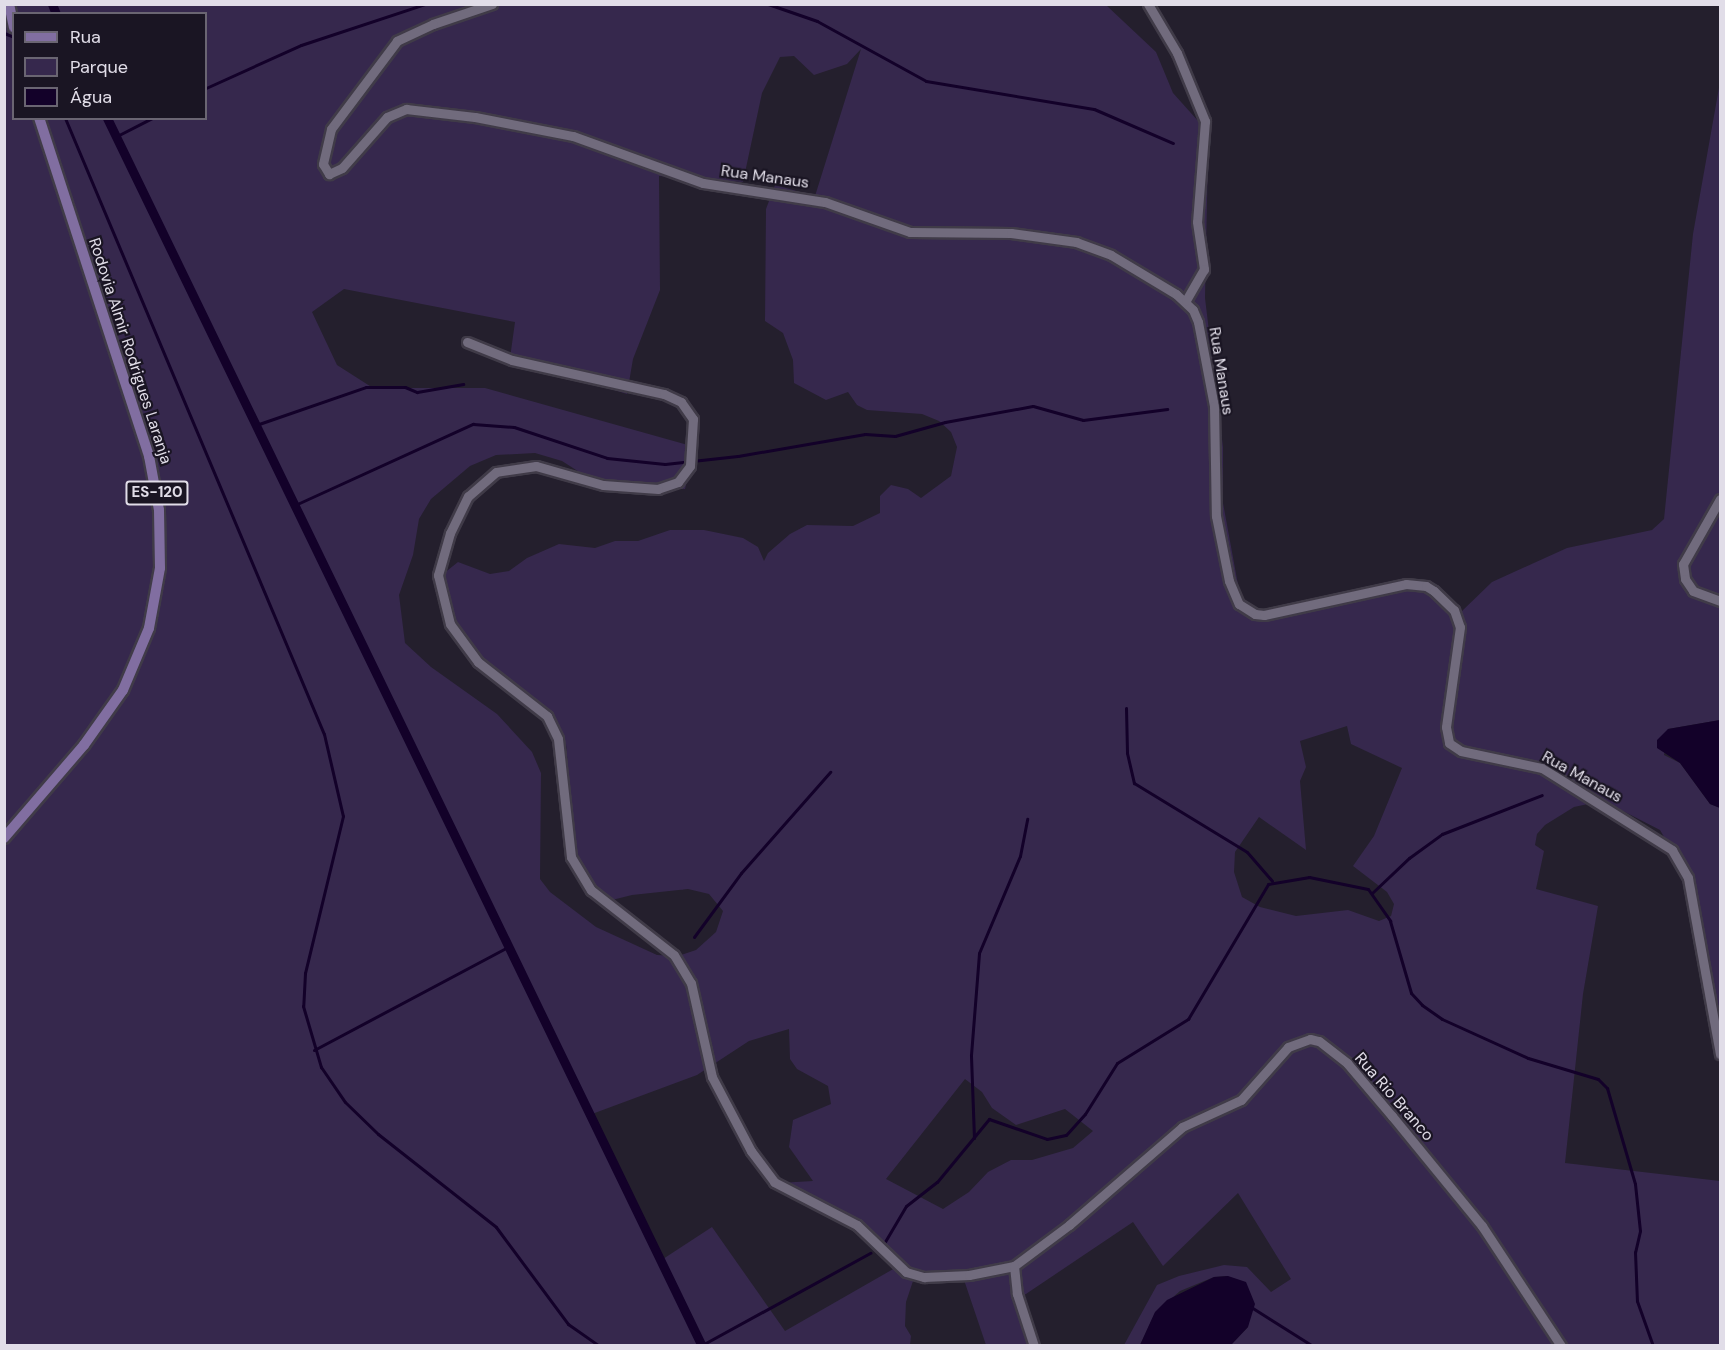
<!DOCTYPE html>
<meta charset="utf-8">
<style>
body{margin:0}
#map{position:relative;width:1725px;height:1350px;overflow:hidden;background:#241f2d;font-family:"DM Sans",sans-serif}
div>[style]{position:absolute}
.green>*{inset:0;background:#36284d}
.water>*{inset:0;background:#130129}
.stream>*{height:3px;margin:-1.5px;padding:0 1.5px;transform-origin:1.5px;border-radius:1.5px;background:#130129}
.canal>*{height:9px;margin:-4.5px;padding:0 4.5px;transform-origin:4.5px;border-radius:4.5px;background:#130129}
.roads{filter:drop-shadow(2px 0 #403b48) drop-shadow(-2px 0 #403b48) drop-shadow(0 2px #403b48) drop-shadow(0 -2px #403b48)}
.minor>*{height:9px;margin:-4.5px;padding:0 4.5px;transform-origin:4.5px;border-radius:4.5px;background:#716b7d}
.major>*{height:10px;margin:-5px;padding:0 5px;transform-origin:5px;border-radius:5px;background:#816ea1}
span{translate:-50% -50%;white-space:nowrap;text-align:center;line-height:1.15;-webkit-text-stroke:4.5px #1a1523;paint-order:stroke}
.shield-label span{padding:2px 4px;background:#1a1523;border:2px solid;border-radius:4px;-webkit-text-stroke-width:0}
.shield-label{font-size:15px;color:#e1dde8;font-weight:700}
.street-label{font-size:16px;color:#e1dde8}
.frame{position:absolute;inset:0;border:6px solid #e1dde8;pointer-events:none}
.legend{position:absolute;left:12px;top:12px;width:195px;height:108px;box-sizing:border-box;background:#1a1523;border:2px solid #6a6572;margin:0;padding:8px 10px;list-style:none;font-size:18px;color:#e1dde8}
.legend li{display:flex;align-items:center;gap:12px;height:30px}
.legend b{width:30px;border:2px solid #6a6572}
</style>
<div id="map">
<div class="green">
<i style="clip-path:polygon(evenodd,5px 5px,1106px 5px,1156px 52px,1173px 93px,1199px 122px,1208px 154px,1205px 298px,1223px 447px,1223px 503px,1241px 601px,1262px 620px,1418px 581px,1462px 611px,1492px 582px,1567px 548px,1652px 530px,1664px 519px,1693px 234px,1720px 82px,1720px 720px,1668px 729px,1664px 755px,1680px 763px,1710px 804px,1720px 808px,1720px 1020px,1716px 1020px,1703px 927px,1690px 881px,1660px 830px,1619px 809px,1588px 804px,1574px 807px,1545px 825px,1537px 834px,1535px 845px,1544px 851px,1536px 889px,1598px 906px,1583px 994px,1565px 1163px,1720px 1181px,1720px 1345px,1231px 1345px,1248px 1327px,1228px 1276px,1214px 1277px,1180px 1291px,1155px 1313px,1140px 1345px,1124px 1345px,1157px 1285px,1179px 1276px,1224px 1265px,1247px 1267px,1271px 1292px,1291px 1279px,1238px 1193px,1163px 1266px,1133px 1222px,1020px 1298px,1032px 1345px,986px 1345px,963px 1277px,916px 1272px,906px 1302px,905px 1326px,911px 1336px,910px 1345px,5px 1346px,5px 5px,14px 14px,206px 14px,206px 118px,14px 118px,14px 14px,5px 5px,861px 49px,815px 196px,775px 185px,766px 209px,765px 321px,783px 333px,793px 360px,794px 383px,826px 400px,848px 392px,857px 405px,867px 410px,922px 414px,939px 421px,951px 432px,957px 447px,951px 476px,921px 498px,908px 489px,891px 485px,880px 496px,880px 513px,853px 526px,807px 525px,790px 534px,768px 553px,764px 561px,758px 547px,743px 538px,704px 530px,670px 530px,638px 541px,615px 541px,595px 548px,559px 544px,527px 558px,509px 571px,490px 574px,458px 562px,443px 574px,454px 621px,478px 655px,550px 716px,566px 744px,575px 848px,592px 885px,608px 901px,632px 895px,688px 889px,709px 894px,723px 911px,716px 932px,696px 950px,678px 956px,657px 955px,596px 927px,550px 892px,540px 879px,541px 773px,532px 752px,497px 714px,431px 667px,405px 643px,399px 595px,413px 555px,419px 519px,431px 499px,470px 466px,496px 455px,535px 453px,562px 461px,601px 486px,685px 489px,695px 447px,485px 388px,373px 388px,337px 365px,312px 312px,344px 289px,515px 322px,510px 358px,627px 394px,633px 359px,660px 290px,659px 176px,743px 182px,762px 93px,780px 57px,794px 56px,814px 75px,847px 64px,861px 49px,5px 5px,1347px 726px,1351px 744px,1402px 768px,1374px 836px,1353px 866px,1387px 892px,1394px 904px,1391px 916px,1379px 921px,1348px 910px,1296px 916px,1260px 907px,1242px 897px,1234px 872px,1235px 852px,1259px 817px,1306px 850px,1300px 781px,1306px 767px,1300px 741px,1347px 726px,5px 5px,789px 1029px,790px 1059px,797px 1069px,828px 1086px,831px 1104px,793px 1120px,789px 1147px,813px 1181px,779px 1183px,860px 1223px,895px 1268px,785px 1331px,712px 1227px,663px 1259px,592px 1114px,697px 1075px,749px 1041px,789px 1029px,5px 5px,965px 1079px,982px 1092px,992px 1108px,1016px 1125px,1065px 1109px,1093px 1131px,1073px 1148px,1032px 1160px,1011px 1160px,988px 1172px,969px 1192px,943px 1209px,886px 1179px,965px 1079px)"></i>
</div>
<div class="water">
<i style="clip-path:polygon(1720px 720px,1720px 808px,1710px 804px,1680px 763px,1657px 748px,1657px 740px,1668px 729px)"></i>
<i style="clip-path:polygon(1228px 1276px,1246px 1282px,1255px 1304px,1248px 1327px,1231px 1345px,1140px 1345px,1155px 1312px,1167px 1300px,1214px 1277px)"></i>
</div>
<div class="stream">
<i style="left:768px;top:4px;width:52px;rotate:19.1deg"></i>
<i style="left:817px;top:21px;width:124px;rotate:28.8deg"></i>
<i style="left:926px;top:81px;width:170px;rotate:9.5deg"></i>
<i style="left:1094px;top:109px;width:86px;rotate:23.3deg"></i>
<i style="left:4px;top:33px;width:9px;rotate:21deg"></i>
<i style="left:206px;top:88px;width:104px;rotate:-24.4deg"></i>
<i style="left:301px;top:45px;width:131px;rotate:-18.3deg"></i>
<i style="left:65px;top:118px;width:668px;rotate:67.2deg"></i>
<i style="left:324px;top:734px;width:84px;rotate:77deg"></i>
<i style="left:343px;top:816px;width:162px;rotate:103.6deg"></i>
<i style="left:305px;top:973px;width:33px;rotate:93deg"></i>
<i style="left:303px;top:1006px;width:64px;rotate:73.6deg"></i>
<i style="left:321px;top:1067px;width:42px;rotate:55.6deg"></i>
<i style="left:345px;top:1102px;width:46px;rotate:44.1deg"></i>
<i style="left:378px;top:1134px;width:150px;rotate:38.2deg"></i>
<i style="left:496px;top:1227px;width:121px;rotate:53.4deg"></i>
<i style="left:568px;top:1324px;width:39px;rotate:35deg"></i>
<i style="left:115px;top:137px;width:42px;rotate:-27.2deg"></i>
<i style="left:256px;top:425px;width:116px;rotate:-19.1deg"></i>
<i style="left:366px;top:387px;width:39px"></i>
<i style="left:405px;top:387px;width:13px;rotate:23deg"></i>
<i style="left:417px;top:392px;width:47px;rotate:-9.9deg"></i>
<i style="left:295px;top:505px;width:196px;rotate:-24.5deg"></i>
<i style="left:473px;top:424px;width:41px;rotate:4.2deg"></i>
<i style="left:514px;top:427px;width:98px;rotate:18.4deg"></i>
<i style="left:607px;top:458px;width:58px;rotate:5.9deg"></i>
<i style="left:665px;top:464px;width:73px;rotate:-6.3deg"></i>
<i style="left:738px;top:456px;width:129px;rotate:-9.8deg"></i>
<i style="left:865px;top:434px;width:30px;rotate:4deg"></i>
<i style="left:895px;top:436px;width:52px;rotate:-15.6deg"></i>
<i style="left:945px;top:422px;width:89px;rotate:-10.3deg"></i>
<i style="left:1033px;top:406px;width:52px;rotate:15.6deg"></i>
<i style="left:1083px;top:420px;width:85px;rotate:-7.5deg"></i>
<i style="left:1126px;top:708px;width:45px;rotate:88.7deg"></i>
<i style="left:1127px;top:753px;width:31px;rotate:77deg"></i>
<i style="left:1134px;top:783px;width:132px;rotate:31.4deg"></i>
<i style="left:1247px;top:852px;width:38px;rotate:49deg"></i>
<i style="left:1372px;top:893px;width:51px;rotate:-43.4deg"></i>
<i style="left:1409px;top:858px;width:41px;rotate:-36deg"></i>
<i style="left:1442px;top:834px;width:107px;rotate:-21.3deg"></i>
<i style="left:694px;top:937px;width:79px;rotate:-53.7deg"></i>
<i style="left:741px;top:873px;width:135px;rotate:-48.6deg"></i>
<i style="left:314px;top:1050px;width:220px;rotate:-28deg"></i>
<i style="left:974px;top:1138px;width:83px;rotate:-92.1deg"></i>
<i style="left:971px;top:1055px;width:102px;rotate:-85.5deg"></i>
<i style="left:979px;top:953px;width:105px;rotate:-67.1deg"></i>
<i style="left:1020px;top:856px;width:38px;rotate:-79deg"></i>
<i style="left:883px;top:1245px;width:45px;rotate:-59.5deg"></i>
<i style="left:906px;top:1206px;width:39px;rotate:-38deg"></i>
<i style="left:937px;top:1182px;width:82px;rotate:-50.5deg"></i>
<i style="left:989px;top:1119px;width:61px;rotate:19deg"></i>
<i style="left:1047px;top:1139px;width:19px;rotate:-12deg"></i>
<i style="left:1066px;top:1135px;width:28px;rotate:-48deg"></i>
<i style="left:1085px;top:1114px;width:60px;rotate:-57.9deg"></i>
<i style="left:1117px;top:1063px;width:84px;rotate:-31.8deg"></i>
<i style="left:1188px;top:1019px;width:157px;rotate:-59.3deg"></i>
<i style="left:1268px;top:884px;width:42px;rotate:-9.7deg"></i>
<i style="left:1309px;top:877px;width:60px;rotate:11.5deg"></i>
<i style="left:1368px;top:889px;width:39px;rotate:55deg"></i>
<i style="left:1390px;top:921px;width:75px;rotate:73.7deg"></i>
<i style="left:1411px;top:993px;width:16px;rotate:47deg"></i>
<i style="left:1422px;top:1005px;width:24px;rotate:35deg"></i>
<i style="left:1442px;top:1019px;width:94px;rotate:24.4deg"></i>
<i style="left:1528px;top:1058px;width:73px;rotate:16.7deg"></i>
<i style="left:1598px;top:1079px;width:13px;rotate:45deg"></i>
<i style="left:1607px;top:1088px;width:100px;rotate:73.7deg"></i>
<i style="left:1635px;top:1184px;width:47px;rotate:83.9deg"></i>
<i style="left:1640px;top:1231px;width:22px;rotate:103deg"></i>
<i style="left:1635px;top:1252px;width:49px;rotate:87.7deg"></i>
<i style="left:1637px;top:1301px;width:48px;rotate:70.4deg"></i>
<i style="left:1251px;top:1307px;width:73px;rotate:32.2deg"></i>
<i style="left:702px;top:1345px;width:192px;rotate:-28.7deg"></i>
</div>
<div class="canal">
<i style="left:52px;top:4px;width:11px;rotate:68deg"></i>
<i style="left:107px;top:118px;width:1365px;rotate:64.15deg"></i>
</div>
<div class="roads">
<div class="minor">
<i style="left:492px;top:4px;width:62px;rotate:161.3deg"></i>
<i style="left:433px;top:24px;width:40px;rotate:155deg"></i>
<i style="left:397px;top:41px;width:110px;rotate:126.9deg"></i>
<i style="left:331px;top:129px;width:36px;rotate:103deg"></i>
<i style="left:323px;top:164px;width:12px;rotate:59deg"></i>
<i style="left:329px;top:174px;width:14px;rotate:-25deg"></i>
<i style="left:342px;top:168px;width:68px;rotate:-48.6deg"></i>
<i style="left:387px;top:117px;width:21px;rotate:-23deg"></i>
<i style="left:406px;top:109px;width:69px;rotate:6.6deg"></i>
<i style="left:475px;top:117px;width:100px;rotate:11deg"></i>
<i style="left:573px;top:136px;width:138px;rotate:19.9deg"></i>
<i style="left:703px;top:183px;width:123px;rotate:8.9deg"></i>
<i style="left:825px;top:202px;width:90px;rotate:19.4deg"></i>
<i style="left:910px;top:232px;width:101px;rotate:0.6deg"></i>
<i style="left:1011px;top:233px;width:66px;rotate:7.9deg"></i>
<i style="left:1076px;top:242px;width:37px;rotate:20deg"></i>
<i style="left:1111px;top:255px;width:76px;rotate:31deg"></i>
<i style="left:1176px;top:294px;width:23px;rotate:43deg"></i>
<i style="left:1193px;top:310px;width:13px;rotate:67deg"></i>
<i style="left:1198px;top:322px;width:86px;rotate:79.2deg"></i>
<i style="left:1214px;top:406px;width:110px;rotate:89deg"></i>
<i style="left:1216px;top:516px;width:66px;rotate:78.7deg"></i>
<i style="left:1229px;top:581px;width:25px;rotate:67deg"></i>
<i style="left:1239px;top:604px;width:19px;rotate:32deg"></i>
<i style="left:1255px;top:614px;width:9px;rotate:6deg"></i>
<i style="left:1264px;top:615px;width:145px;rotate:-12.3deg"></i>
<i style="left:1406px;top:584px;width:20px;rotate:6deg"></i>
<i style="left:1426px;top:586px;width:9px;rotate:32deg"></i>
<i style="left:1434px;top:591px;width:28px;rotate:44deg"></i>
<i style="left:1454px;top:610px;width:18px;rotate:71deg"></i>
<i style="left:1460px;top:627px;width:101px;rotate:98deg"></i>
<i style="left:1446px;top:727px;width:16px;rotate:79deg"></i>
<i style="left:1449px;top:743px;width:14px;rotate:34deg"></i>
<i style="left:1461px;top:751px;width:83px;rotate:11.9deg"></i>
<i style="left:1542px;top:768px;width:154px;rotate:32.2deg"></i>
<i style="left:1672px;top:850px;width:32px;rotate:60deg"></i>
<i style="left:1688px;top:878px;width:179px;rotate:79.7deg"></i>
<i style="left:1148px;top:4px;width:57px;rotate:59.4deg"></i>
<i style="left:1177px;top:53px;width:74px;rotate:67.6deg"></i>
<i style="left:1205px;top:121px;width:101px;rotate:94.5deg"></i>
<i style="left:1197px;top:222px;width:48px;rotate:81.5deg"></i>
<i style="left:1204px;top:269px;width:36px;rotate:120deg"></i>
<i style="left:467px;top:342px;width:48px;rotate:21.8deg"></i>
<i style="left:512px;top:360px;width:156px;rotate:12.6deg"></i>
<i style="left:664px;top:394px;width:19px;rotate:25deg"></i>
<i style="left:681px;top:402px;width:21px;rotate:55deg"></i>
<i style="left:693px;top:419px;width:47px;rotate:93.7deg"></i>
<i style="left:690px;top:466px;width:20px;rotate:127deg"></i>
<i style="left:678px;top:482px;width:21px;rotate:161deg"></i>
<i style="left:658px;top:489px;width:55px;rotate:-175.8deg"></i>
<i style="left:603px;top:485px;width:70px;rotate:-164.2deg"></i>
<i style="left:536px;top:466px;width:40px;rotate:171.5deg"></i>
<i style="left:496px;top:472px;width:37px;rotate:139deg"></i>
<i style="left:468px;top:496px;width:41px;rotate:115.9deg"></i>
<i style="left:450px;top:533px;width:44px;rotate:105.9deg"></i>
<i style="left:438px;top:575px;width:50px;rotate:76.2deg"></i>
<i style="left:450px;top:624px;width:47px;rotate:53.6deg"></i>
<i style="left:478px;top:662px;width:88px;rotate:38deg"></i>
<i style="left:547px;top:716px;width:25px;rotate:64deg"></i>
<i style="left:558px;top:739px;width:119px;rotate:83.7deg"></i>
<i style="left:571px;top:857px;width:39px;rotate:59deg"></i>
<i style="left:591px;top:890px;width:105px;rotate:38.1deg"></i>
<i style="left:674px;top:955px;width:33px;rotate:59deg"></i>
<i style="left:691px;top:983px;width:96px;rotate:77.4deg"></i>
<i style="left:712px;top:1077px;width:84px;rotate:62.2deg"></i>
<i style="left:751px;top:1151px;width:39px;rotate:53deg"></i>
<i style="left:774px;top:1182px;width:93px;rotate:27.4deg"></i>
<i style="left:857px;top:1225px;width:68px;rotate:43.8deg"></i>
<i style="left:906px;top:1272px;width:19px;rotate:16deg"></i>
<i style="left:924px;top:1277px;width:45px;rotate:-2.5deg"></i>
<i style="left:969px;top:1275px;width:46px;rotate:-11.3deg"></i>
<i style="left:1014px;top:1266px;width:69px;rotate:-36.7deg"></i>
<i style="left:1069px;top:1225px;width:150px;rotate:-40.9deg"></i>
<i style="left:1182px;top:1127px;width:65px;rotate:-24.6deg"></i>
<i style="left:1241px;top:1100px;width:71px;rotate:-48.4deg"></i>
<i style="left:1288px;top:1047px;width:23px;rotate:-20deg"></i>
<i style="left:1310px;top:1039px;width:9px;rotate:13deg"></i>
<i style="left:1319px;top:1041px;width:36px;rotate:38deg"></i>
<i style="left:1347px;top:1063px;width:70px;rotate:49.7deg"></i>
<i style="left:1392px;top:1116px;width:142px;rotate:50.7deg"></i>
<i style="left:1482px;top:1226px;width:144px;rotate:56.6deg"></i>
<i style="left:1720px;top:499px;width:75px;rotate:119.6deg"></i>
<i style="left:1683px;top:564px;width:15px;rotate:82deg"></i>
<i style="left:1685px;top:579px;width:14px;rotate:56deg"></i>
<i style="left:1693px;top:591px;width:29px;rotate:20deg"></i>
<i style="left:1014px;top:1266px;width:28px;rotate:84deg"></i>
<i style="left:1017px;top:1294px;width:55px;rotate:71.9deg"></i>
</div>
<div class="major">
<i style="left:9px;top:4px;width:24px;rotate:78deg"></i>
<i style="left:4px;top:838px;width:123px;rotate:-49.3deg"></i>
<i style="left:84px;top:745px;width:67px;rotate:-54.7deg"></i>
<i style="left:123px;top:690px;width:67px;rotate:-67.2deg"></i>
<i style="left:149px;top:628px;width:61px;rotate:-79.6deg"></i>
<i style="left:160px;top:568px;width:58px;rotate:-91deg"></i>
<i style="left:159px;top:510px;width:55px;rotate:-100.5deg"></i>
<i style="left:149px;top:456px;width:355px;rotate:-108deg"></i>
</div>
</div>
<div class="shield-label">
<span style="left:157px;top:493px">ES-120</span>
</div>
<div class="street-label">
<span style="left:765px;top:177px;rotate:8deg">Rua Manaus</span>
<span style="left:130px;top:351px;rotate:72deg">Rodovia Almir Rodrigues Laranja</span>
<span style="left:1221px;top:371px;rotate:81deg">Rua Manaus</span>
<span style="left:1582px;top:777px;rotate:29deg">Rua Manaus</span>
<span style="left:1394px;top:1097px;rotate:49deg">Rua Rio Branco</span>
</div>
<div class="frame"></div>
<ul class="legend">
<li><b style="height:8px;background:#816ea1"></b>Rua</li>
<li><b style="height:16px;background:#36284d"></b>Parque</li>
<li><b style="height:16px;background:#130129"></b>Água</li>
</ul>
</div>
